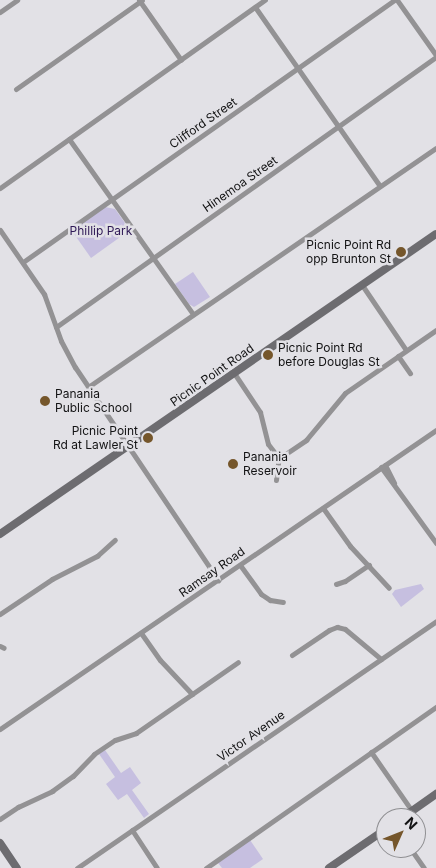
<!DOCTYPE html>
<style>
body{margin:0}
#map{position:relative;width:436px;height:868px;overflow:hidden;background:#e2e1e6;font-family:Inter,sans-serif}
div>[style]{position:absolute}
.green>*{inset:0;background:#c6bfe0}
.street>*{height:5px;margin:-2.5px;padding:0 2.5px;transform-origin:2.5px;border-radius:2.5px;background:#939294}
.secondary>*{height:8px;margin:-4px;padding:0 4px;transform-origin:4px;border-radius:4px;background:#6d6c70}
.dots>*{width:14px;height:14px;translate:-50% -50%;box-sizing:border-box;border:2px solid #e2e1e6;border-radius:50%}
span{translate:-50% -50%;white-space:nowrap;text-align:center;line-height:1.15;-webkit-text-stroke:5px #e2e1e6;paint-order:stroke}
.street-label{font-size:12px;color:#131314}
.park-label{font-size:12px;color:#2f1956}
.poi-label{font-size:12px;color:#131314}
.right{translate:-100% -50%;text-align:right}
.left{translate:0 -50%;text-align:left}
.north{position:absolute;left:376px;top:808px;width:50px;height:50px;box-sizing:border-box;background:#e2e1e6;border:1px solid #8f8f92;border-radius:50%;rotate:46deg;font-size:14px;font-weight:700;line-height:20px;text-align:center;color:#131314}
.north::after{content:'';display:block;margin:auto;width:18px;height:22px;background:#75562b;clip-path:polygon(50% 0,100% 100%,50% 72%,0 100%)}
</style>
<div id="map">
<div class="green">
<i style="clip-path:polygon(105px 207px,115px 209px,130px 230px,91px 258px,72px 231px)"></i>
<i style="clip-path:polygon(193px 272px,210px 297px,194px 307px,189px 304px,175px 284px)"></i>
<i style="clip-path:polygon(421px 584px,424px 589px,401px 607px,392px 594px,395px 590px)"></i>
<i style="clip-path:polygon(105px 750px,121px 773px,130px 767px,141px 783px,132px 790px,149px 814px,144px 818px,127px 794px,118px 800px,106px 784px,115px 777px,99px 754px)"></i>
<i style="clip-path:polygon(250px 840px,263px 859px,250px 868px,222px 868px,218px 863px)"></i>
</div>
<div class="street">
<i style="left:139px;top:0;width:73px;rotate:55deg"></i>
<i style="left:397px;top:0;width:67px;rotate:54.7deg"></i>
<i style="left:255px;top:7px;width:218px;rotate:55.1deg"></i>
<i style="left:0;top:12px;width:21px;rotate:-35deg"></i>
<i style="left:16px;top:89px;width:154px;rotate:-35.2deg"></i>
<i style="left:69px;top:139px;width:214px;rotate:54.7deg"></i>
<i style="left:0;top:188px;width:325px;rotate:-35.4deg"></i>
<i style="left:0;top:230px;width:78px;rotate:55.5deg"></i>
<i style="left:44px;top:294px;width:50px;rotate:70.1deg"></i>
<i style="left:61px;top:341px;width:30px;rotate:62deg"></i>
<i style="left:75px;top:367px;width:257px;rotate:56.1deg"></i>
<i style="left:23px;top:262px;width:454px;rotate:-35.2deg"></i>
<i style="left:362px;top:285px;width:78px;rotate:55.9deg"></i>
<i style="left:56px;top:327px;width:466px;rotate:-35.4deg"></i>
<i style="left:398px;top:356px;width:21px;rotate:55deg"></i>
<i style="left:234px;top:373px;width:47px;rotate:56.3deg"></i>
<i style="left:260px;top:412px;width:33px;rotate:76deg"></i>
<i style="left:268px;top:444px;width:11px;rotate:52deg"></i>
<i style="left:275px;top:453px;width:9px;rotate:13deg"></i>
<i style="left:284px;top:455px;width:27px;rotate:-34deg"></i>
<i style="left:306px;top:440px;width:61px;rotate:-50.3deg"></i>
<i style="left:345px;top:393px;width:111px;rotate:-34.7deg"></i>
<i style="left:88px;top:387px;width:422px;rotate:-34.5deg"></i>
<i style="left:385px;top:465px;width:20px;rotate:63deg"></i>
<i style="left:381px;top:467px;width:94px;rotate:54.1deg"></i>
<i style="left:276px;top:480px;width:25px;rotate:-83deg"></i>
<i style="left:323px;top:508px;width:47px;rotate:54.6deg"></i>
<i style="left:350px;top:546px;width:57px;rotate:47.1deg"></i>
<i style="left:240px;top:565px;width:36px;rotate:54deg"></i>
<i style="left:261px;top:594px;width:11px;rotate:34deg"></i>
<i style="left:270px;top:600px;width:13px;rotate:9deg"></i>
<i style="left:336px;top:584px;width:9px;rotate:-18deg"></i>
<i style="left:345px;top:581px;width:29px;rotate:-34deg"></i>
<i style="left:0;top:614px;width:63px;rotate:-33.9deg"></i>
<i style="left:52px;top:579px;width:51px;rotate:-27.1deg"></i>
<i style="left:97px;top:556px;width:24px;rotate:-42deg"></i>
<i style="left:141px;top:633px;width:33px;rotate:55deg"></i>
<i style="left:160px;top:660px;width:47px;rotate:46.7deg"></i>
<i style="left:0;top:646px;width:4px;rotate:27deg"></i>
<i style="left:292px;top:655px;width:45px;rotate:-34deg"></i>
<i style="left:329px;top:630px;width:9px;rotate:-21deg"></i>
<i style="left:337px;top:627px;width:8px;rotate:14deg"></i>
<i style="left:345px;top:629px;width:47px;rotate:39.8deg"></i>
<i style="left:0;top:729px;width:529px;rotate:-34.44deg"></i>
<i style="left:371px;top:752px;width:72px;rotate:55.2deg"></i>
<i style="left:0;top:819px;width:22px;rotate:-34deg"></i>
<i style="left:18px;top:807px;width:38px;rotate:-25deg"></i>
<i style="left:52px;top:791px;width:26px;rotate:-36deg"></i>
<i style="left:73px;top:776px;width:30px;rotate:-46deg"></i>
<i style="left:94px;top:754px;width:25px;rotate:-34deg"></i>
<i style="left:115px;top:740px;width:22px;rotate:-18deg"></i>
<i style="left:136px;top:733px;width:124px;rotate:-34.8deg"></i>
<i style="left:132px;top:830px;width:45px;rotate:56.7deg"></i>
<i style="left:410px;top:848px;width:24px;rotate:55deg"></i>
<i style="left:77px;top:868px;width:436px;rotate:-34.5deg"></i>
<i style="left:206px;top:868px;width:281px;rotate:-35deg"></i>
</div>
<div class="secondary">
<i style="left:0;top:534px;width:529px;rotate:-34.53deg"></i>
<i style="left:402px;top:818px;width:42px;rotate:-35.2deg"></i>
<i style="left:0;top:843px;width:30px;rotate:56deg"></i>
<i style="left:329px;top:868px;width:69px;rotate:-34.4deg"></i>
</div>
<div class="dots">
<i style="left:401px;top:252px;background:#75562b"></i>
<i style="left:268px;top:355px;background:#75562b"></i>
<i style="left:45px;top:401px;background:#75562b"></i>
<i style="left:148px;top:438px;background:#75562b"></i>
<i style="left:233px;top:464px;background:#75562b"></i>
</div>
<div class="street-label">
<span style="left:203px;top:123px;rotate:-35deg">Clifford Street</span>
<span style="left:240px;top:184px;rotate:-35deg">Hinemoa Street</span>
<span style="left:212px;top:375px;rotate:-35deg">Picnic Point Road</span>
<span style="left:212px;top:572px;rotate:-35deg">Ramsay Road</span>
<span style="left:251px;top:736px;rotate:-35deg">Victor Avenue</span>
</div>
<div class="park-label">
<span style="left:101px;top:231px">Phillip Park</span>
</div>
<div class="poi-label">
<span class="right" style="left:391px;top:252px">Picnic Point Rd<br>opp Brunton St</span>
<span class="left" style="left:278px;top:355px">Picnic Point Rd<br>before Douglas St</span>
<span class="left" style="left:55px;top:401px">Panania<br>Public School</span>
<span class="right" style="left:138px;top:438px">Picnic Point<br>Rd at Lawler St</span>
<span class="left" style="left:243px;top:464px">Panania<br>Reservoir</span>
</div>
<div class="north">N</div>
</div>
